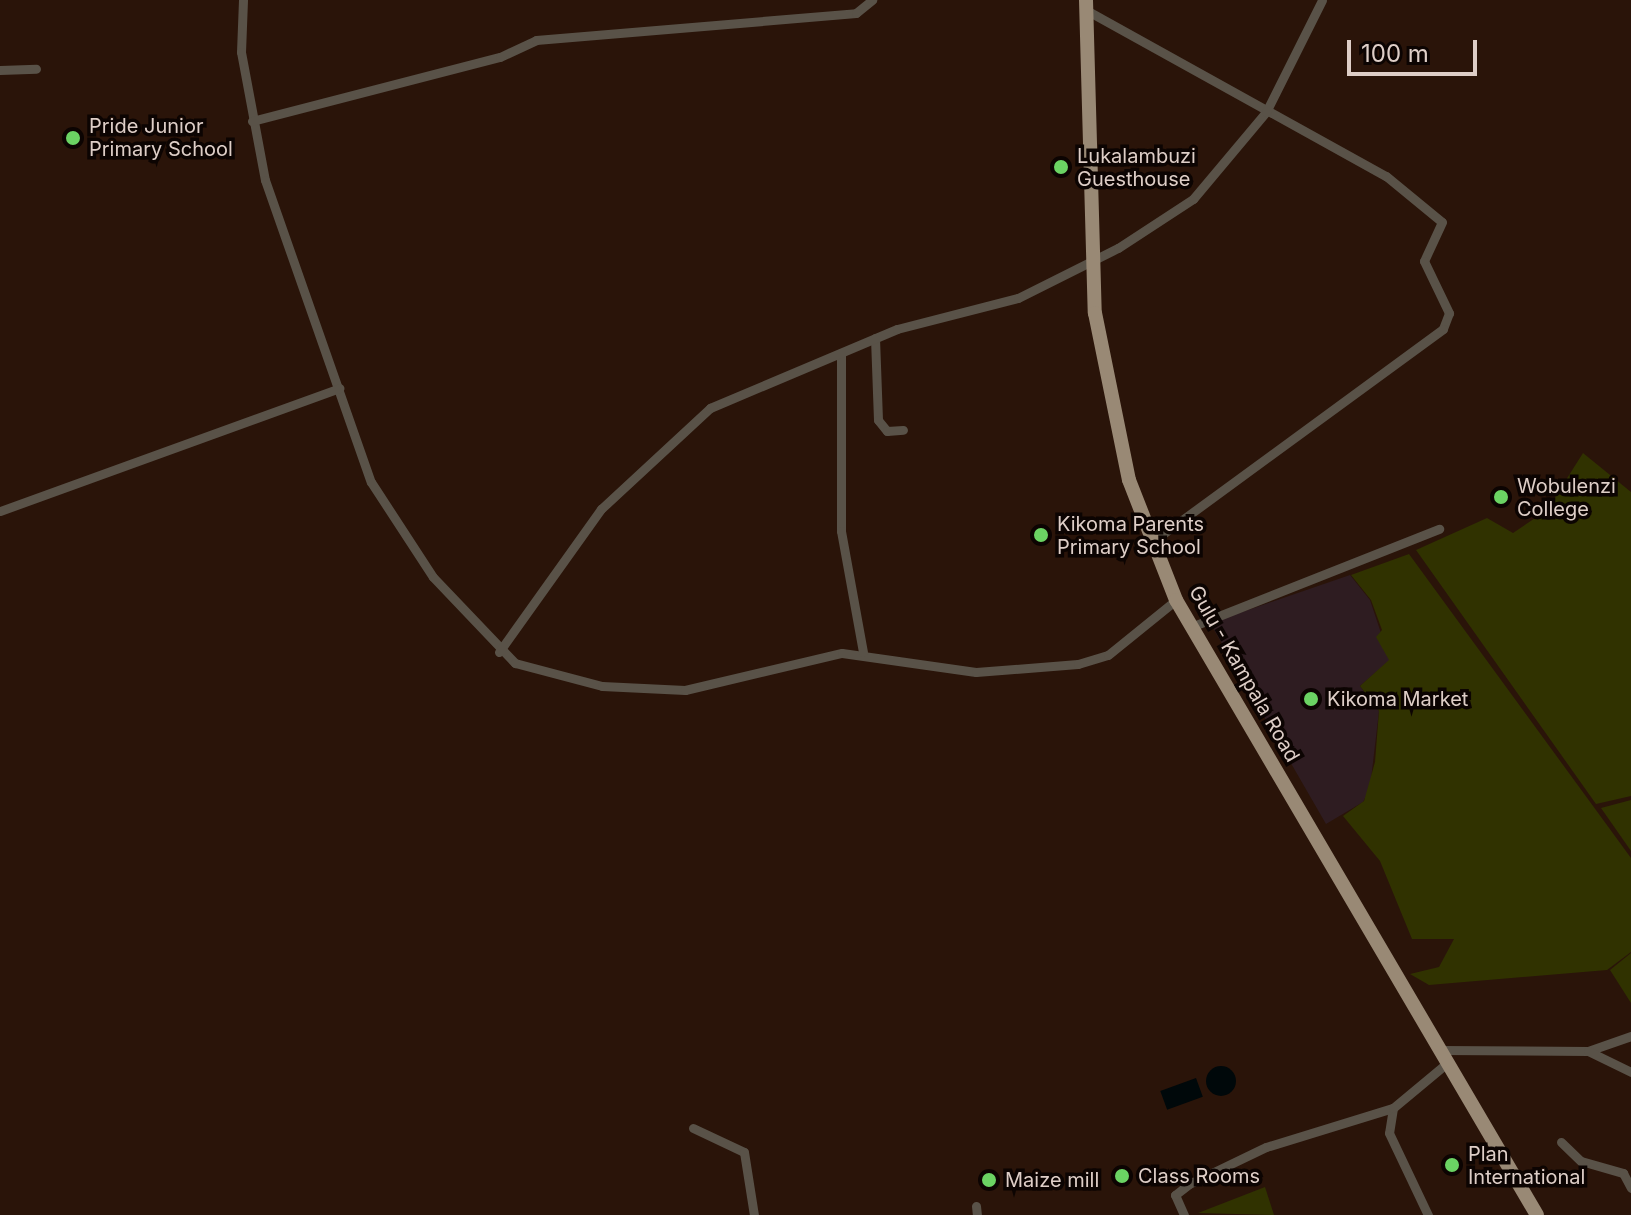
<!DOCTYPE html>
<style>
body{margin:0}
#map{position:relative;width:1631px;height:1215px;overflow:hidden;background:#2a1409;font-family:Inter,sans-serif}
div>[style]{position:absolute}
.commercial>*{inset:0;background:#2e1c21}
.green>*{inset:0;background:#303200}
.water>*{inset:0;background:#00080a;transform-origin:0 0}
.round{border-radius:50%}
.street>*{height:9px;margin:-4.5px;padding:0 4.5px;transform-origin:4.5px;border-radius:4.5px;background:#595248}
.primary>*{height:14px;margin:-7px;padding:0 7px;transform-origin:7px;border-radius:7px;background:#998975}
.dots>*{width:22px;height:22px;translate:-50% -50%;box-sizing:border-box;border:4px solid #0c0402;border-radius:50%}
span{translate:-50% -50%;white-space:nowrap;text-align:center;line-height:1.15;-webkit-text-stroke:7px #0c0402;paint-order:stroke}
.poi-label{font-size:20px;color:#decec7}
.left{translate:0 -50%;text-align:left}
.street-label{font-size:20px;color:#decec7}
.scale{position:absolute;left:1347px;top:40px;width:130px;height:36px;box-sizing:border-box;border:4px solid #decec7;border-top:0;padding-left:10px;font-size:24px;line-height:28px;white-space:nowrap;color:#decec7;-webkit-text-stroke:6px #0c0402;paint-order:stroke}
</style>
<div id="map">
<div class="commercial">
<i style="clip-path:polygon(1350px 575px,1370px 600px,1390px 660px,1360px 686px,1379px 711px,1370px 788px,1363px 802px,1326px 824px,1210px 623px)"></i>
</div>
<div class="green">
<i style="clip-path:polygon(1583px 453px,1631px 492px,1631px 796px,1596px 804px,1416px 550px,1487px 518px,1513px 533px,1547px 510px)"></i>
<i style="clip-path:polygon(1409px 554px,1631px 858px,1631px 952px,1607px 970px,1429px 985px,1410px 974px,1439px 967px,1454px 939px,1412px 939px,1380px 861px,1343px 816px,1364px 801px,1375px 762px,1379px 711px,1360px 686px,1389px 660px,1376px 637px,1382px 630px,1371px 600px,1351px 575px)"></i>
<i style="clip-path:polygon(1631px 800px,1631px 851px,1601px 808px)"></i>
<i style="clip-path:polygon(1631px 953px,1631px 1003px,1610px 970px)"></i>
<i style="clip-path:polygon(1265px 1187px,1274px 1215px,1198px 1213px)"></i>
</div>
<div class="water">
<i class="round" style="left:1206px;top:1066px;width:30px;height:30px"></i>
<i style="left:1196px;top:1078px;width:20px;height:38px;rotate:70deg"></i>
</div>
<div class="street">
<i style="left:243px;top:0;width:52px;rotate:92.2deg"></i>
<i style="left:241px;top:52px;width:130px;rotate:79.4deg"></i>
<i style="left:265px;top:180px;width:320px;rotate:70.7deg"></i>
<i style="left:371px;top:482px;width:113px;rotate:56.9deg"></i>
<i style="left:433px;top:577px;width:119px;rotate:46.4deg"></i>
<i style="left:515px;top:663px;width:90px;rotate:14.8deg"></i>
<i style="left:602px;top:686px;width:83px;rotate:2.8deg"></i>
<i style="left:685px;top:690px;width:161px;rotate:-13.3deg"></i>
<i style="left:842px;top:653px;width:135px;rotate:8.1deg"></i>
<i style="left:976px;top:672px;width:102px;rotate:-4.5deg"></i>
<i style="left:1078px;top:664px;width:31px;rotate:-17deg"></i>
<i style="left:1108px;top:655px;width:87px;rotate:-39deg"></i>
<i style="left:1086px;top:10px;width:343px;rotate:29deg"></i>
<i style="left:1386px;top:176px;width:72px;rotate:39.4deg"></i>
<i style="left:1442px;top:222px;width:43px;rotate:114.8deg"></i>
<i style="left:1424px;top:261px;width:58px;rotate:64.3deg"></i>
<i style="left:1449px;top:313px;width:17px;rotate:111deg"></i>
<i style="left:1443px;top:329px;width:361px;rotate:143.8deg"></i>
<i style="left:0;top:70px;width:36px;rotate:-2deg"></i>
<i style="left:252px;top:121px;width:256px;rotate:-14.5deg"></i>
<i style="left:500px;top:57px;width:40px;rotate:-25deg"></i>
<i style="left:536px;top:40px;width:321px;rotate:-4.8deg"></i>
<i style="left:856px;top:13px;width:21px;rotate:-39deg"></i>
<i style="left:875px;top:338px;width:82px;rotate:87.9deg"></i>
<i style="left:878px;top:420px;width:14px;rotate:51deg"></i>
<i style="left:887px;top:431px;width:16px;rotate:-4deg"></i>
<i style="left:841px;top:353px;width:178px;rotate:90deg"></i>
<i style="left:841px;top:531px;width:123px;rotate:79.7deg"></i>
<i style="left:0;top:511px;width:361px;rotate:-19.9deg"></i>
<i style="left:1191px;top:627px;width:267px;rotate:-21.6deg"></i>
<i style="left:499px;top:652px;width:176px;rotate:-54.5deg"></i>
<i style="left:601px;top:509px;width:149px;rotate:-42.8deg"></i>
<i style="left:710px;top:408px;width:203px;rotate:-22.9deg"></i>
<i style="left:897px;top:329px;width:125px;rotate:-14.4deg"></i>
<i style="left:1018px;top:298px;width:112px;rotate:-26.6deg"></i>
<i style="left:1118px;top:248px;width:90px;rotate:-33.2deg"></i>
<i style="left:1193px;top:199px;width:114px;rotate:-50deg"></i>
<i style="left:1266px;top:112px;width:125px;rotate:-63.4deg"></i>
<i style="left:1440px;top:1050px;width:148px;rotate:0.4deg"></i>
<i style="left:1588px;top:1051px;width:46px;rotate:-19.2deg"></i>
<i style="left:1588px;top:1051px;width:48px;rotate:26deg"></i>
<i style="left:1393px;top:1108px;width:25px;rotate:99deg"></i>
<i style="left:1389px;top:1133px;width:91px;rotate:64.6deg"></i>
<i style="left:693px;top:1128px;width:56px;rotate:25.2deg"></i>
<i style="left:744px;top:1152px;width:64px;rotate:81deg"></i>
<i style="left:1561px;top:1142px;width:28px;rotate:44deg"></i>
<i style="left:1581px;top:1161px;width:44px;rotate:15.9deg"></i>
<i style="left:1623px;top:1173px;width:17px;rotate:62deg"></i>
<i style="left:976px;top:1206px;width:9px;rotate:84deg"></i>
<i style="left:1184px;top:1215px;width:22px;rotate:-114deg"></i>
<i style="left:1175px;top:1195px;width:18px;rotate:-38deg"></i>
<i style="left:1189px;top:1184px;width:85px;rotate:-25.7deg"></i>
<i style="left:1266px;top:1147px;width:133px;rotate:-17.1deg"></i>
<i style="left:1393px;top:1108px;width:70px;rotate:-39.8deg"></i>
</div>
<div class="primary">
<i style="left:1086px;top:0;width:313px;rotate:88.4deg"></i>
<i style="left:1095px;top:313px;width:170px;rotate:78.5deg"></i>
<i style="left:1129px;top:480px;width:129px;rotate:68.6deg"></i>
<i style="left:1176px;top:600px;width:713px;rotate:59.59deg"></i>
</div>
<div class="dots">
<i style="left:73px;top:138px;background:#6bd363"></i>
<i style="left:1061px;top:167px;background:#6bd363"></i>
<i style="left:1501px;top:497px;background:#6bd363"></i>
<i style="left:1041px;top:535px;background:#6bd363"></i>
<i style="left:1311px;top:699px;background:#6bd363"></i>
<i style="left:1452px;top:1165px;background:#6bd363"></i>
<i style="left:1122px;top:1176px;background:#6bd363"></i>
<i style="left:989px;top:1180px;background:#6bd363"></i>
</div>
<div class="poi-label">
<span class="left" style="left:89px;top:138px">Pride Junior<br>Primary School</span>
<span class="left" style="left:1077px;top:168px">Lukalambuzi<br>Guesthouse</span>
<span class="left" style="left:1517px;top:498px">Wobulenzi<br>College</span>
<span class="left" style="left:1057px;top:536px">Kikoma Parents<br>Primary School</span>
<span class="left" style="left:1327px;top:699px">Kikoma Market</span>
<span class="left" style="left:1468px;top:1166px">Plan<br>International</span>
<span class="left" style="left:1138px;top:1176px">Class Rooms</span>
<span class="left" style="left:1005px;top:1180px">Maize mill</span>
</div>
<div class="street-label">
<span style="left:1244px;top:674px;rotate:60deg">Gulu - Kampala Road</span>
</div>
<div class="scale">100 m</div>
</div>
